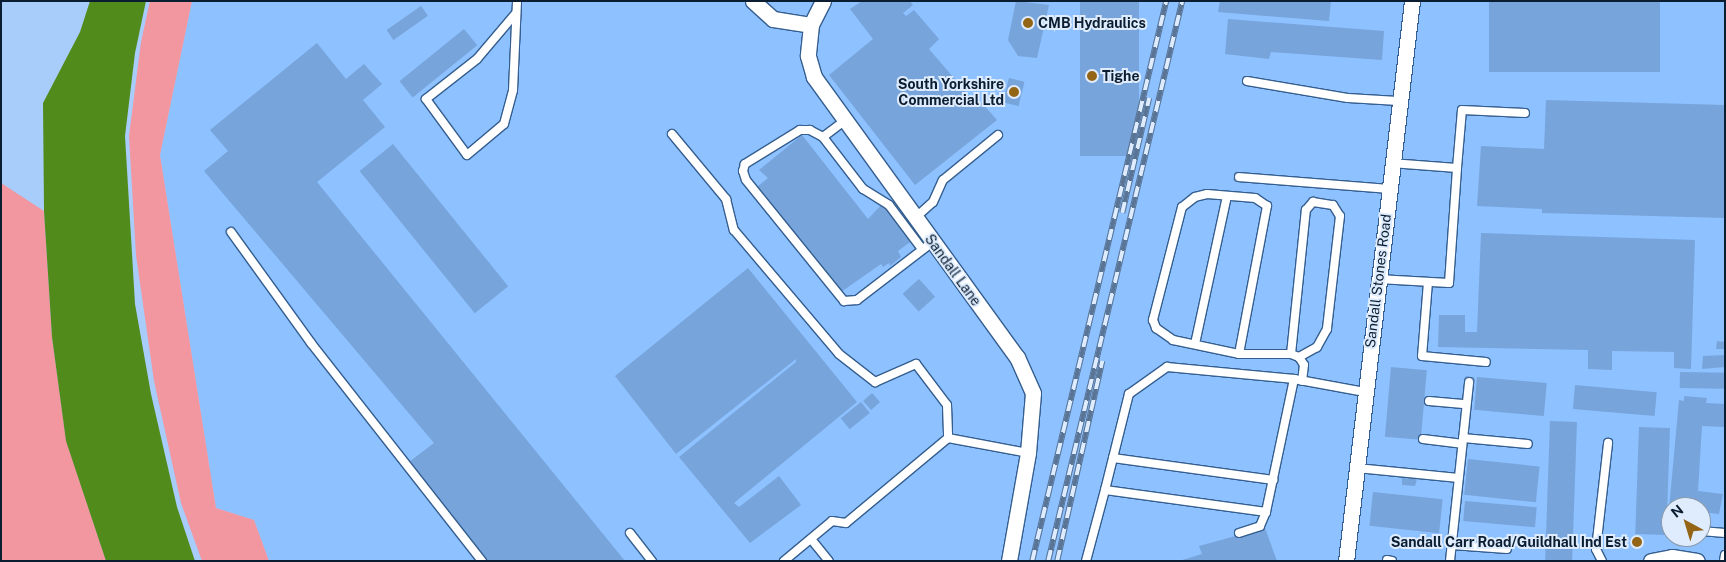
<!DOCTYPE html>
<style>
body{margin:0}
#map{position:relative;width:1726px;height:562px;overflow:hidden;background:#a9cdfa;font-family:"Public Sans",sans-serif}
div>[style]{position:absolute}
.built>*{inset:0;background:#8ec1ff}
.green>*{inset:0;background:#f2969f}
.water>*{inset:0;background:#518b1c}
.building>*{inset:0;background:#77a4da;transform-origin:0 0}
.roads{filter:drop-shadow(1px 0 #345e8f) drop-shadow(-1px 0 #345e8f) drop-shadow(0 1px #345e8f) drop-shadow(0 -1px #345e8f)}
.lane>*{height:8px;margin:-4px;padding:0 4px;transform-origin:4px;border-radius:4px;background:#fff}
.street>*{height:15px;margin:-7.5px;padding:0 7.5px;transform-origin:7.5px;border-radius:7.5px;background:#fff}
.rail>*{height:5.5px;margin-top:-2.75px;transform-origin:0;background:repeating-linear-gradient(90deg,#deecfd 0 11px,#597494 0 22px);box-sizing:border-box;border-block:1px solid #597494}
.dots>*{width:14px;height:14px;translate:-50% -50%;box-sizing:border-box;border:2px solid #deecfd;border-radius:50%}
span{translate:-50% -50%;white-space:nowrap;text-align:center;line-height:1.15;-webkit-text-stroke:4px #deecfd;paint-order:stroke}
.poi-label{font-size:14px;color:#0b1d31;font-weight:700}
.left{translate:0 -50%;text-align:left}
.right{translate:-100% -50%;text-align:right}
.street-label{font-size:14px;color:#0b1d31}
.frame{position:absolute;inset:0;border:2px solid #0b1d31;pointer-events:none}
.north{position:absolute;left:1661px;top:497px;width:50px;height:50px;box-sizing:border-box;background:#deecfd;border:1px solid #8a99ab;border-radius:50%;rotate:321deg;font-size:14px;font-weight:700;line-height:20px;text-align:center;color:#0b1d31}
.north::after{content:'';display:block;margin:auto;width:18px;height:22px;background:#956516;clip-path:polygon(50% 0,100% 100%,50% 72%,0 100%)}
</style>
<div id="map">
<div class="built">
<i style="clip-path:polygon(evenodd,192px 1px,1725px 1px,1725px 561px,269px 561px,254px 520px,216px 508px,160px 155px,192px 1px,1671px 507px,1701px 507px,1701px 537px,1671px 537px,1671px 507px)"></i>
</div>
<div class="green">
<i style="clip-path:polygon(150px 1px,192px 1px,160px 155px,216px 508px,254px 520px,269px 561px,202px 561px,181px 503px,154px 381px,136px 255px,129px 136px,141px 42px)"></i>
<i style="clip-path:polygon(1px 183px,44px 211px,52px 337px,66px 440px,106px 561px,1px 561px)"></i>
</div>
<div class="water">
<i style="clip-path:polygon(90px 1px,146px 1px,135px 53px,125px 136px,135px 304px,151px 394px,177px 507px,195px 561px,106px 561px,66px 441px,52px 337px,44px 211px,43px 103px,80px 32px)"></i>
</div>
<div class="building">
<i style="clip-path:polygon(862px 1px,910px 1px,913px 5px,903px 13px,906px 16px,914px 10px,939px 39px,929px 49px,977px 105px,981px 102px,997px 120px,915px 185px,829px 75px,873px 39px,850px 9px)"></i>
<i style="clip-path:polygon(1016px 1px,1049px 5px,1037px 58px,1018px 56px,1008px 40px)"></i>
<i style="left:1080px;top:1px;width:59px;height:155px"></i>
<i style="clip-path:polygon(1220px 1px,1331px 1px,1329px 21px,1218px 12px)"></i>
<i style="left:1489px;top:1px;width:171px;height:71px"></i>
<i style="left:421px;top:6px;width:12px;height:42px;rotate:55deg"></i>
<i style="clip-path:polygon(1228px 19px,1384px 31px,1382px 60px,1271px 52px,1269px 59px,1225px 54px)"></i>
<i style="left:464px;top:29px;width:21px;height:83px;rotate:51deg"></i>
<i style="clip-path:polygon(317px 43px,346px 79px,364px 64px,382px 84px,363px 100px,385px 127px,317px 182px,625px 561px,488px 561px,409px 462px,434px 443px,204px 171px,228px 151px,210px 130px)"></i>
<i style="left:1009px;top:78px;width:16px;height:25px;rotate:14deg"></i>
<i style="clip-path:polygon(1546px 100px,1725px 105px,1725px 218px,1542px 213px,1542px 209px,1477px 206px,1481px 146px,1544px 149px)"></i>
<i style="clip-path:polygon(802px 135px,868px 219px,884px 202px,913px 240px,898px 251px,901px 257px,890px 266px,889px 263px,883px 267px,881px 264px,841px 292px,757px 187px,768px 178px,759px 170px)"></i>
<i style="left:393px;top:144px;width:183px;height:43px;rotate:51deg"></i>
<i style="clip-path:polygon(1481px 233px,1695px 240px,1691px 369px,1674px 368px,1674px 352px,1612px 351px,1612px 370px,1588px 369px,1588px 350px,1438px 347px,1439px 315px,1465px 315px,1465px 332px,1477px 332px)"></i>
<i style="clip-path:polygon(748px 268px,857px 402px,734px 503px,739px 507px,779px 476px,801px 505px,750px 543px,679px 457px,796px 362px,796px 359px,676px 454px,615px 376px)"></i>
<i style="left:919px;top:279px;width:24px;height:22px;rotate:48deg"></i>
<i style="clip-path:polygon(1717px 341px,1725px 342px,1725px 349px,1716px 349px)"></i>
<i style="clip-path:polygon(1725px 355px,1725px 367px,1702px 369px,1703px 356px)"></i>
<i style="left:1391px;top:367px;width:36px;height:70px;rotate:5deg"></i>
<i style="left:1680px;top:372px;width:45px;height:16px;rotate:1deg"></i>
<i style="left:1477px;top:377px;width:70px;height:33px;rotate:5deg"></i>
<i style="left:1575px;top:385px;width:82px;height:24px;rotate:5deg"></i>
<i style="left:872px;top:393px;width:12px;height:12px;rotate:48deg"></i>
<i style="clip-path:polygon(1684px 396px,1707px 398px,1706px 403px,1725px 404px,1725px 427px,1702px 426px,1698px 491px,1723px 494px,1719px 514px,1701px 512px,1701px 507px,1669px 509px,1679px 400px,1684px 401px)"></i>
<i style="left:861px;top:402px;width:14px;height:26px;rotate:51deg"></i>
<i style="left:1550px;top:421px;width:27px;height:139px;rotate:2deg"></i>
<i style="left:1639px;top:427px;width:31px;height:107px;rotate:2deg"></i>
<i style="left:1468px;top:459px;width:72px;height:36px;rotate:6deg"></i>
<i style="clip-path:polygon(1402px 478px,1417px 479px,1415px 486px,1402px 485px)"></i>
<i style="left:1373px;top:492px;width:70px;height:34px;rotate:6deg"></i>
<i style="left:1465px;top:501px;width:72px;height:20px;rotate:5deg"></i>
<i style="clip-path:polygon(1265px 528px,1277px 561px,1179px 561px,1202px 554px,1199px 546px)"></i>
</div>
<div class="roads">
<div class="lane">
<i style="left:516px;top:13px;width:60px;rotate:130.3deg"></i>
<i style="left:477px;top:59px;width:65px;rotate:141.9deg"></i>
<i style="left:426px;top:99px;width:69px;rotate:53.8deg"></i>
<i style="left:467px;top:155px;width:48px;rotate:-40deg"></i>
<i style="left:504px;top:124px;width:35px;rotate:-75deg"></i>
<i style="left:513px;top:90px;width:89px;rotate:-87.4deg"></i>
<i style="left:1247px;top:81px;width:102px;rotate:9.6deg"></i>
<i style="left:1348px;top:98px;width:50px;rotate:3.4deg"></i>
<i style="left:672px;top:134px;width:85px;rotate:50.3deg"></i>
<i style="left:726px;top:199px;width:32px;rotate:76deg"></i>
<i style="left:734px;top:230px;width:162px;rotate:49.7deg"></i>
<i style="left:839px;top:354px;width:46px;rotate:37.9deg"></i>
<i style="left:875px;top:382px;width:45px;rotate:-23.7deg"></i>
<i style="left:916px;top:364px;width:51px;rotate:52.9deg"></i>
<i style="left:947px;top:405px;width:33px;rotate:88deg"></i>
<i style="left:823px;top:137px;width:26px;rotate:-37deg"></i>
<i style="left:1391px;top:163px;width:66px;rotate:4.3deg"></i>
<i style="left:1457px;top:168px;width:58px;rotate:-85.1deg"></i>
<i style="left:1462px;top:110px;width:63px;rotate:2.7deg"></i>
<i style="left:1239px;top:177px;width:150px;rotate:4.6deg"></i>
<i style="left:915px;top:218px;width:24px;rotate:-42deg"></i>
<i style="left:933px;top:202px;width:24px;rotate:-66deg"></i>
<i style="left:943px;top:180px;width:71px;rotate:-39.3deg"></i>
<i style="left:231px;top:232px;width:137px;rotate:54.2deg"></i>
<i style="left:311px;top:343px;width:277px;rotate:51.9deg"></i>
<i style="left:922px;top:249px;width:55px;rotate:-126.9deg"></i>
<i style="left:889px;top:205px;width:31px;rotate:-148deg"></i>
<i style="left:863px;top:189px;width:66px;rotate:-127.6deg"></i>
<i style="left:823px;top:137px;width:15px;rotate:-152deg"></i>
<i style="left:810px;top:130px;width:10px;rotate:180deg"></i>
<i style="left:800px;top:130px;width:65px;rotate:148.3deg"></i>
<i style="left:745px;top:164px;width:7px;rotate:106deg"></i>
<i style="left:743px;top:171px;width:9px;rotate:72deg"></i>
<i style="left:746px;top:180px;width:156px;rotate:51deg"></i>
<i style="left:844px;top:301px;width:13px;rotate:-4deg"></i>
<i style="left:857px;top:300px;width:87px;rotate:-37.5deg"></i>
<i style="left:926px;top:247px;width:8px;rotate:-45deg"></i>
<i style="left:1378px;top:279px;width:71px;rotate:3.2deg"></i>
<i style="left:1449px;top:283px;width:115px;rotate:-86deg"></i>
<i style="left:1428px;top:282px;width:74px;rotate:94.6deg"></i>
<i style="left:1422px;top:356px;width:64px;rotate:5.4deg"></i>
<i style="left:1195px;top:344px;width:151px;rotate:-77.8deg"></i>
<i style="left:1239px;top:354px;width:151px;rotate:-79.3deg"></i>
<i style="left:1267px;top:206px;width:14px;rotate:-146deg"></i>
<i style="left:1255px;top:198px;width:48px;rotate:-175.2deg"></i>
<i style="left:1207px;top:194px;width:12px;rotate:166deg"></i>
<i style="left:1195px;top:197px;width:16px;rotate:142deg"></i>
<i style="left:1182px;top:207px;width:117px;rotate:104.4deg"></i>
<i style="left:1153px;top:320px;width:9px;rotate:69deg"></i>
<i style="left:1156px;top:328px;width:21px;rotate:35deg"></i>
<i style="left:1173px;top:340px;width:67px;rotate:12deg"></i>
<i style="left:1239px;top:354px;width:52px"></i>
<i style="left:1291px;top:354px;width:9px;rotate:21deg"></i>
<i style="left:1299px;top:357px;width:9px;rotate:58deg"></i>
<i style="left:1304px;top:365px;width:16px;rotate:97deg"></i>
<i style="left:1291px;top:354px;width:145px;rotate:-84.1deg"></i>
<i style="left:1306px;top:210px;width:11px;rotate:-49deg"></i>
<i style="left:1313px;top:202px;width:20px;rotate:9deg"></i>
<i style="left:1333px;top:205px;width:13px;rotate:58deg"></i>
<i style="left:1340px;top:216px;width:114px;rotate:96.6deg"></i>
<i style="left:1327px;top:329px;width:21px;rotate:119deg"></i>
<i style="left:1317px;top:347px;width:21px;rotate:151deg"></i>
<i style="left:1294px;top:379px;width:136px;rotate:101.9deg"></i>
<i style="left:1266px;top:512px;width:162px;rotate:-172.2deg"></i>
<i style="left:1105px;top:490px;width:99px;rotate:-76deg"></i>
<i style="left:1129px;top:394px;width:47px;rotate:-35.4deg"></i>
<i style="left:1167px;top:367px;width:128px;rotate:5.4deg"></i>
<i style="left:1294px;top:379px;width:72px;rotate:10.4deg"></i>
<i style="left:1429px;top:401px;width:37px;rotate:5deg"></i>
<i style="left:1463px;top:438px;width:65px;rotate:5.3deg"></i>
<i style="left:1423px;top:439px;width:39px;rotate:7deg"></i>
<i style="left:1113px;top:458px;width:162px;rotate:7.8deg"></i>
<i style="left:1357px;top:468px;width:102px;rotate:5.6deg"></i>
<i style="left:1701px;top:531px;width:24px;rotate:5deg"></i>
<i style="left:630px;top:533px;width:36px;rotate:52deg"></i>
<i style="left:1239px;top:533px;width:22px;rotate:-18deg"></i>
<i style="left:1260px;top:526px;width:15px;rotate:-67deg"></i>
<i style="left:811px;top:539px;width:28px;rotate:51deg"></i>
<i style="left:1452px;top:545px;width:55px;rotate:4.2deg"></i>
<i style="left:1387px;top:560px;width:5px;rotate:11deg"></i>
<i style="left:784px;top:561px;width:62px;rotate:-39.8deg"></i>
<i style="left:832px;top:521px;width:14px;rotate:8deg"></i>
<i style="left:846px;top:523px;width:133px;rotate:-39.8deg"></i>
<i style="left:948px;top:438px;width:81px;rotate:10.6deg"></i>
<i style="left:1086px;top:561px;width:73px;rotate:-75deg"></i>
<i style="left:1450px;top:561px;width:180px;rotate:-83.9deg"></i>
<i style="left:1602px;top:561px;width:13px;rotate:-117deg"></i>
<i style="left:1596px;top:549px;width:107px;rotate:-83.5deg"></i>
<i style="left:1724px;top:561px;width:6px;rotate:-81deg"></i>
</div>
<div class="street">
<i style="left:753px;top:1px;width:27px;rotate:42deg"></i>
<i style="left:773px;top:19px;width:38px;rotate:9deg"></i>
<i style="left:823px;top:1px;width:27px;rotate:117deg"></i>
<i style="left:811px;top:25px;width:31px;rotate:96deg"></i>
<i style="left:808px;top:56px;width:22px;rotate:74deg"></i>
<i style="left:814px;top:77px;width:346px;rotate:54.1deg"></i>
<i style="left:1017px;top:357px;width:39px;rotate:66deg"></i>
<i style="left:1033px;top:393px;width:60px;rotate:94.8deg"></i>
<i style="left:1028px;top:453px;width:110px;rotate:100deg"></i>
<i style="left:1346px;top:561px;width:564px;rotate:-83.28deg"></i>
<i style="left:1651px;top:561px;width:21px;rotate:-11deg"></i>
<i style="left:1672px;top:557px;width:25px;rotate:9deg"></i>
</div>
</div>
<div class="rail">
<i style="left:1122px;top:213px;width:118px;rotate:-76.8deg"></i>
<i style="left:1032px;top:561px;width:576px;rotate:-76.54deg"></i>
<i style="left:1048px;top:561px;width:576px;rotate:-76.54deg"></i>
<i style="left:1057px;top:561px;width:205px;rotate:-77.3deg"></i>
</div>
<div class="dots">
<i style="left:1028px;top:23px;background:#956516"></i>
<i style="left:1092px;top:76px;background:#956516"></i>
<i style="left:1014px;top:92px;background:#956516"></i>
<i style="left:1637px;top:542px;background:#956516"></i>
</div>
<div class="poi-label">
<span class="left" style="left:1038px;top:23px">CMB Hydraulics</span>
<span class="left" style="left:1102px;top:76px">Tighe</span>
<span class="right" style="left:1004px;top:92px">South Yorkshire<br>Commercial Ltd</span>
<span class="right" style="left:1627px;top:542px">Sandall Carr Road/Guildhall Ind Est</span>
</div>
<div class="street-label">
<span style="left:953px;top:270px;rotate:54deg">Sandall Lane</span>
<span style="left:1378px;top:281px;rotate:-83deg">Sandall Stones Road</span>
</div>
<div class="frame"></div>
<div class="north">N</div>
</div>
